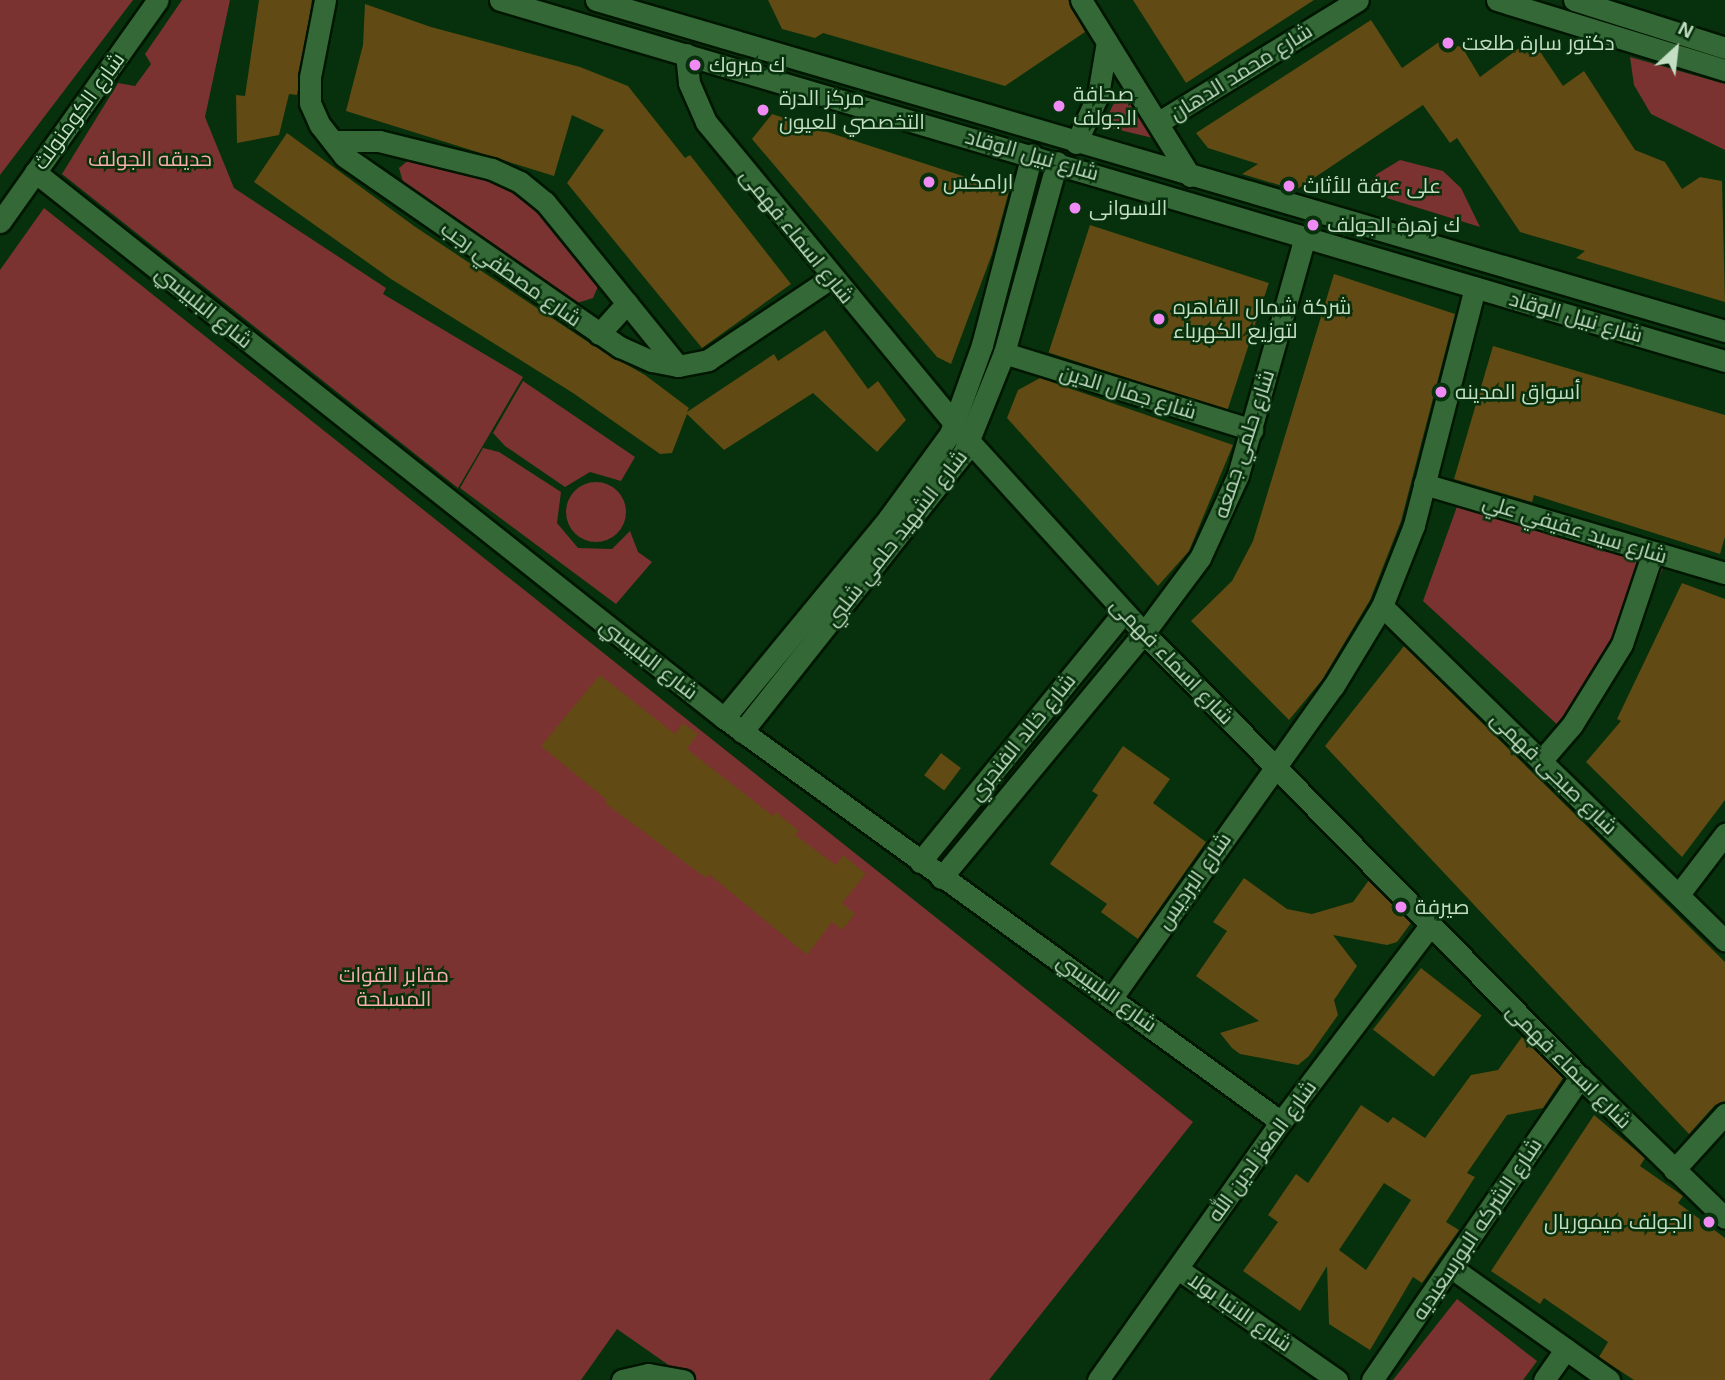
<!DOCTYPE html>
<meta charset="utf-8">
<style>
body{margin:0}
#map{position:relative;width:1725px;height:1380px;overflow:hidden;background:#07300c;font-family:Arial,Cairo,sans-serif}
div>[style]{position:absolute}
.green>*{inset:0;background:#7a3330}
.round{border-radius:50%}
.building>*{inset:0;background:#614a13;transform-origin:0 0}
.roads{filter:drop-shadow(2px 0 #001601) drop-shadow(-2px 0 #001601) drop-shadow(0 2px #001601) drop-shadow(0 -2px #001601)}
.minor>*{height:21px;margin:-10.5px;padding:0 10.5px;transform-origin:10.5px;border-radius:10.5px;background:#346937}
.dots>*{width:19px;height:19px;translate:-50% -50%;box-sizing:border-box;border:4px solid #07300c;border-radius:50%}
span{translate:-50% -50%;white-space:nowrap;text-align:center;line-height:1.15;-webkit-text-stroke:5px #07300c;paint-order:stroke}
.poi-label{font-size:21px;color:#c3dec3}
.left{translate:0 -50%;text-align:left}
.right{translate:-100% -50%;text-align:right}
.street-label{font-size:21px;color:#c3dec3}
.park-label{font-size:21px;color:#f3aea7}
.north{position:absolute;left:1641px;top:14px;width:70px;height:70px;-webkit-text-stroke:5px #07300c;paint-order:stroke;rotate:27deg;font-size:19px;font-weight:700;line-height:28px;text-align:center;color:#c3dec3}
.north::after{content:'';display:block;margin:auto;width:24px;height:32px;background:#c3dec3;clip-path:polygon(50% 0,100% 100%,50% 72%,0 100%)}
</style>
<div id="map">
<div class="green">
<i style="clip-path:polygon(0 0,133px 0,0 175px)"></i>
<i style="clip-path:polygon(182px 0,230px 0,205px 117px,234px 188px,386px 288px,383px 294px,523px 377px,458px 488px,62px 174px,118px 83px,135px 86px,151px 64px,145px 54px)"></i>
<i style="clip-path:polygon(1630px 57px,1725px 84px,1725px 150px,1651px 114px,1634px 85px)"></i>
<i style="clip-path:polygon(1122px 86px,1153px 138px,1103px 126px)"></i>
<i style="clip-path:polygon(411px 158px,494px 178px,524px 190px,599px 284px,593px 298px,577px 303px,403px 182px,399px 168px)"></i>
<i style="clip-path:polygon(1400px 160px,1443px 171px,1461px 188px,1480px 227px,1364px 191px,1377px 174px)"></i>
<i style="clip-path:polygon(44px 208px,1193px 1122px,989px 1380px,690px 1380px,617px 1329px,581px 1380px,0 1380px,0 270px)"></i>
<i style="clip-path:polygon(523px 381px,635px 457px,621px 481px,590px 472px,565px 487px,505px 446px,493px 433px)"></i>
<i style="clip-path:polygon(483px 448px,499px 452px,561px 492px,557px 523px,578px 548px,612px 549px,630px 531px,638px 552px,652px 562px,616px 604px,460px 488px)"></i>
<i class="round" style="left:566px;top:482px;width:60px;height:60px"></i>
<i style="clip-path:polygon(1459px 501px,1663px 568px,1626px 652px,1574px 740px,1423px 601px)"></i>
<i style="clip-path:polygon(1457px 1299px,1537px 1361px,1523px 1380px,1393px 1380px)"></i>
</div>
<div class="building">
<i style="clip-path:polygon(259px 0,312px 0,297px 95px,289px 94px,279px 135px,237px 143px,236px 95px,245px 96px)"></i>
<i style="clip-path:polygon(768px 0,1068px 0,1085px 32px,1005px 86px,823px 33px,815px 38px,782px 29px)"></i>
<i style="clip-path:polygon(1133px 0,1314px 0,1186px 83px)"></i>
<i style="clip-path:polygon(365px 4px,431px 27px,580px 67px,628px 86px,685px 158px,690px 155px,791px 284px,702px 348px,567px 183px,604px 130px,572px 115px,554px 176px,346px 111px,363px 45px)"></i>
<i style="clip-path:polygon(1371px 20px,1402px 68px,1439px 42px,1462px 47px,1480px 77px,1522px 46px,1539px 50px,1563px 86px,1584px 71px,1635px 150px,1665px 162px,1682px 189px,1700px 177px,1722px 181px,1725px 302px,1576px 258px,1585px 251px,1520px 232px,1457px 138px,1450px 143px,1423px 105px,1296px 190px,1242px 174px,1258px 164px,1208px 148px,1196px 133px)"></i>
<i style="clip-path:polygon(772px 114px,1009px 191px,992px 254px,951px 364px,937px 357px,752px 139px)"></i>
<i style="clip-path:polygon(287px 133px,414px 226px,591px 344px,645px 375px,689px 408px,687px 412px,774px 354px,778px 361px,825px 330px,868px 389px,878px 381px,906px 420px,877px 452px,813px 393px,724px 450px,687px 414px,672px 453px,660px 454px,573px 393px,391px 279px,254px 182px)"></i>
<i style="left:1090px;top:225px;width:188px;height:134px;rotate:18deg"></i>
<i style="clip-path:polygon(1334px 274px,1455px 314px,1401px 521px,1370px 600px,1322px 680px,1289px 720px,1191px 621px,1232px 581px,1253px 541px)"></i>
<i style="clip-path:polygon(1493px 346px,1725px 415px,1725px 537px,1720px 554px,1534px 495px,1532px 502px,1454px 479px)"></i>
<i style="clip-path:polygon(1040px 378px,1233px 445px,1189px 551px,1158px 586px,1007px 418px,1018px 390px)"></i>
<i style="clip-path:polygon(1682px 583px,1725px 599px,1725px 800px,1682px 857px,1586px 762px,1621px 721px,1617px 719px)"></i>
<i style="clip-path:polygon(1404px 646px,1725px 962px,1725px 1101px,1715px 1105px,1689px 1134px,1325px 746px)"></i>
<i style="clip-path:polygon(600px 675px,675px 734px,683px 723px,698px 734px,687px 749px,773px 816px,776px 812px,799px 831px,795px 835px,836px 865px,843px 855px,866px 874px,842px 903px,855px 914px,842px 930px,832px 922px,807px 955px,709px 874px,706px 878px,605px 803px,607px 800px,541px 746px)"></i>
<i style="clip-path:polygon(1123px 746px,1170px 779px,1153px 803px,1206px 842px,1138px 939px,1101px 912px,1107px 904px,1050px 864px,1098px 795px,1092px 791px)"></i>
<i style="left:941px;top:753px;width:25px;height:28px;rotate:37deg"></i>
<i style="clip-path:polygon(1244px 878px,1287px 909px,1312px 914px,1353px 902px,1369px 880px,1411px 923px,1397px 942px,1387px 945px,1333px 935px,1357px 966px,1334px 1000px,1338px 1015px,1309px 1056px,1298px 1065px,1240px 1054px,1232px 1048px,1220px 1033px,1259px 1021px,1196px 976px,1227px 931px,1213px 922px)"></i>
<i style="left:1421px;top:968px;width:77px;height:78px;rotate:38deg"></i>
<i style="clip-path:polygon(evenodd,1522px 1037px,1563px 1078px,1543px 1108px,1507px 1115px,1467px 1173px,1475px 1177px,1446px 1222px,1459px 1230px,1422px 1283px,1413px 1277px,1370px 1350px,1329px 1324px,1327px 1266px,1300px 1311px,1243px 1271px,1278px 1222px,1268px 1215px,1296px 1174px,1308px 1183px,1361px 1105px,1388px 1123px,1393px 1117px,1425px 1138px,1471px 1075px,1498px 1070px,1522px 1037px,1384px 1183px,1411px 1200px,1366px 1270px,1339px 1250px,1384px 1183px)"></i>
<i style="clip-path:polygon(1594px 1115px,1645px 1158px,1640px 1166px,1683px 1196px,1678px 1203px,1725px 1238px,1725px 1380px,1634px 1380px,1599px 1357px,1608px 1342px,1544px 1298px,1540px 1304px,1491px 1271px)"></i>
</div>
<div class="roads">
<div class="minor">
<i style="left:325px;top:0;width:78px;rotate:101deg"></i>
<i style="left:310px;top:77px;width:26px;rotate:90deg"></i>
<i style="left:310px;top:103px;width:24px;rotate:66deg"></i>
<i style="left:320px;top:125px;width:39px;rotate:52deg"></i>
<i style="left:344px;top:156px;width:336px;rotate:34.7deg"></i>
<i style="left:620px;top:347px;width:35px;rotate:24deg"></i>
<i style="left:652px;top:361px;width:26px;rotate:11deg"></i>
<i style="left:678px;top:366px;width:31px;rotate:-11deg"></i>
<i style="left:708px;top:360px;width:148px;rotate:-33.7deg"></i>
<i style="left:500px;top:0;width:1277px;rotate:16.42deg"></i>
<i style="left:596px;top:0;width:1177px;rotate:16.34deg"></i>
<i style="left:1081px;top:0;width:207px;rotate:58.2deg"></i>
<i style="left:1497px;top:0;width:239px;rotate:17.1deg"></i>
<i style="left:1574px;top:0;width:158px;rotate:17.6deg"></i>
<i style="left:686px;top:54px;width:29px;rotate:84deg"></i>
<i style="left:689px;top:83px;width:43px;rotate:66.4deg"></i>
<i style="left:706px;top:122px;width:415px;rotate:50.5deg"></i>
<i style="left:970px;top:442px;width:258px;rotate:47.7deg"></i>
<i style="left:1144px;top:633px;width:622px;rotate:45.52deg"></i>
<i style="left:1580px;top:1077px;width:202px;rotate:44.2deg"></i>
<i style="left:1159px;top:122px;width:233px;rotate:-31.5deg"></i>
<i style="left:333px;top:141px;width:46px"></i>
<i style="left:379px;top:141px;width:116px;rotate:13.9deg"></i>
<i style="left:492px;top:169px;width:31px;rotate:25deg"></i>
<i style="left:520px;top:182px;width:32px;rotate:39deg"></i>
<i style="left:545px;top:202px;width:211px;rotate:51deg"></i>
<i style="left:1076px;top:143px;width:53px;rotate:-65.4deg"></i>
<i style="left:1098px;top:95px;width:54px;rotate:-80.4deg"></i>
<i style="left:35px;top:172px;width:879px;rotate:38.4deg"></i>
<i style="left:724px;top:718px;width:688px;rotate:35.95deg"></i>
<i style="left:0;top:222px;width:272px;rotate:-54.6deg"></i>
<i style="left:599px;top:334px;width:42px;rotate:-47.9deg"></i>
<i style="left:1004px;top:353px;width:260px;rotate:17.2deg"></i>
<i style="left:1424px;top:484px;width:314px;rotate:16.5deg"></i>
<i style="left:1382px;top:606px;width:479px;rotate:44.3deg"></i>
<i style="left:724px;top:718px;width:258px;rotate:-50.5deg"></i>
<i style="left:888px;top:519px;width:105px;rotate:-53.9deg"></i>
<i style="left:950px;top:434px;width:95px;rotate:-70.2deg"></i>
<i style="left:982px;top:345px;width:197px;rotate:-75.3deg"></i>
<i style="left:742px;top:732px;width:357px;rotate:-51.6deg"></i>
<i style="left:964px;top:452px;width:107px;rotate:-68deg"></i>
<i style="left:1004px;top:353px;width:198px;rotate:-74.5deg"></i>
<i style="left:1541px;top:761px;width:48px;rotate:-49.3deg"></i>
<i style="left:1572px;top:725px;width:95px;rotate:-58.3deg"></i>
<i style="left:1622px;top:644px;width:97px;rotate:-71.4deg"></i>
<i style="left:920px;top:862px;width:323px;rotate:-50.8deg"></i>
<i style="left:941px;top:878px;width:318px;rotate:-50.4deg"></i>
<i style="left:1144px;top:633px;width:94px;rotate:-53.3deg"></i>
<i style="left:1200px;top:558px;width:91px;rotate:-65.4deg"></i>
<i style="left:1238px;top:475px;width:247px;rotate:-74.3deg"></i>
<i style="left:1679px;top:894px;width:76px;rotate:-52.5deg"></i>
<i style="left:1113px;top:996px;width:379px;rotate:-54.6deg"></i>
<i style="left:1333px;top:687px;width:95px;rotate:-58.8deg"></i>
<i style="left:1382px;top:606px;width:87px;rotate:-68.4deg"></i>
<i style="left:1414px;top:525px;width:245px;rotate:-75.6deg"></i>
<i style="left:1674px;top:1170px;width:76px;rotate:-47.7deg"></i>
<i style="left:1452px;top:1268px;width:193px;rotate:35.5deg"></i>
<i style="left:1178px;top:1269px;width:194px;rotate:34.9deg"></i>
<i style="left:622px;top:1380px;width:27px;rotate:-13deg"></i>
<i style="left:648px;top:1374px;width:36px;rotate:10deg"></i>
<i style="left:1098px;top:1380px;width:316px;rotate:-54.7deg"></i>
<i style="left:1281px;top:1122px;width:246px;rotate:-52.8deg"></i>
<i style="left:1372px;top:1380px;width:368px;rotate:-55.5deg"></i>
<i style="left:1544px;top:1380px;width:38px;rotate:-55deg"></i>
</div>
</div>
<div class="dots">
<i style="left:1448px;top:43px;background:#f08bf6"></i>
<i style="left:695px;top:65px;background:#f08bf6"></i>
<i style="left:1059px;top:106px;background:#f08bf6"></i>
<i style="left:763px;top:110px;background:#f08bf6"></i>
<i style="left:929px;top:182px;background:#f08bf6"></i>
<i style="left:1289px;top:186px;background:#f08bf6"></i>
<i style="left:1075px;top:208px;background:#f08bf6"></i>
<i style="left:1313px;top:225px;background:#f08bf6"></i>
<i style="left:1159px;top:319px;background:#f08bf6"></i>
<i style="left:1441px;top:392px;background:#f08bf6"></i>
<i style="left:1401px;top:907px;background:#f08bf6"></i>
<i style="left:1709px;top:1222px;background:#f08bf6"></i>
</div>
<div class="poi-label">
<span class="left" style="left:1462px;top:43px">دكتور سارة طلعت</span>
<span class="left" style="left:709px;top:65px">ك مبروك</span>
<span class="left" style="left:1073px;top:106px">صحافة<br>الجولف</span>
<span class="left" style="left:779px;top:110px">مركز الدرة<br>التخصصي للعيون</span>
<span class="left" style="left:943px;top:182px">ارامكس</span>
<span class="left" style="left:1303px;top:186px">على عرفة للأثاث</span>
<span class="left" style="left:1089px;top:208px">الاسوانى</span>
<span class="left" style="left:1327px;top:225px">ك زهرة الجولف</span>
<span class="left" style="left:1173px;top:319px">شركة شمال القاهره<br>لتوزيع الكهرباء</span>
<span class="left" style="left:1455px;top:392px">أسواق المدينه</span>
<span class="left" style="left:1415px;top:907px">صيرفة</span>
<span class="right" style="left:1693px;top:1222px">الجولف ميموريال</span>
</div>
<div class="street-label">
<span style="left:1241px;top:72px;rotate:-32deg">شارع محمد الدهان</span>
<span style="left:79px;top:111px;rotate:-54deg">شارع الكومنولث</span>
<span style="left:1032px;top:155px;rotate:16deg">شارع نبيل الوقاد</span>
<span style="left:797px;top:236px;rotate:51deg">شارع اسماء فهمى</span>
<span style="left:511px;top:274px;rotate:35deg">شارع مصطفي رجب</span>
<span style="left:204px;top:307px;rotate:39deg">شارع البلبيسي</span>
<span style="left:1576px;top:317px;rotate:16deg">شارع نبيل الوقاد</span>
<span style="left:1128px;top:392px;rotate:17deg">شارع جمال الدين</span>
<span style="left:1244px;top:444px;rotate:-72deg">شارع حلمي جمعه</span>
<span style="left:1575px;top:529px;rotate:17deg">شارع سيد عفيفي علي</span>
<span style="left:896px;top:538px;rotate:-52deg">شارع الشهيد حلمي شلبي</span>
<span style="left:649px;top:659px;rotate:38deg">شارع البلبيسي</span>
<span style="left:1172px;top:661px;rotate:46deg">شارع اسماء فهمى</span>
<span style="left:1022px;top:737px;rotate:-51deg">شارع خالد الفنجري</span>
<span style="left:1554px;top:773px;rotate:44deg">شارع صبحى فهمى</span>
<span style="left:1194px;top:881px;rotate:-55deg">شارع البرديس</span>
<span style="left:1107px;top:993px;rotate:36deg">شارع البلبيسي</span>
<span style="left:1569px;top:1066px;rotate:45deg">شارع اسماء فهمى</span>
<span style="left:1262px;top:1151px;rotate:-54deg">شارع المعز لدين الله</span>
<span style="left:1477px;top:1229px;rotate:-56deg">شارع الشركه البورسعيديه</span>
<span style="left:1240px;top:1312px;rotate:35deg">شارع الانبا بولا</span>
</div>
<div class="park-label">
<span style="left:150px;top:159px">حديقه الجولف</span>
<span style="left:394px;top:987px">مقابر القوات<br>المسلحة</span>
</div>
<div class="north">N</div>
</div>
